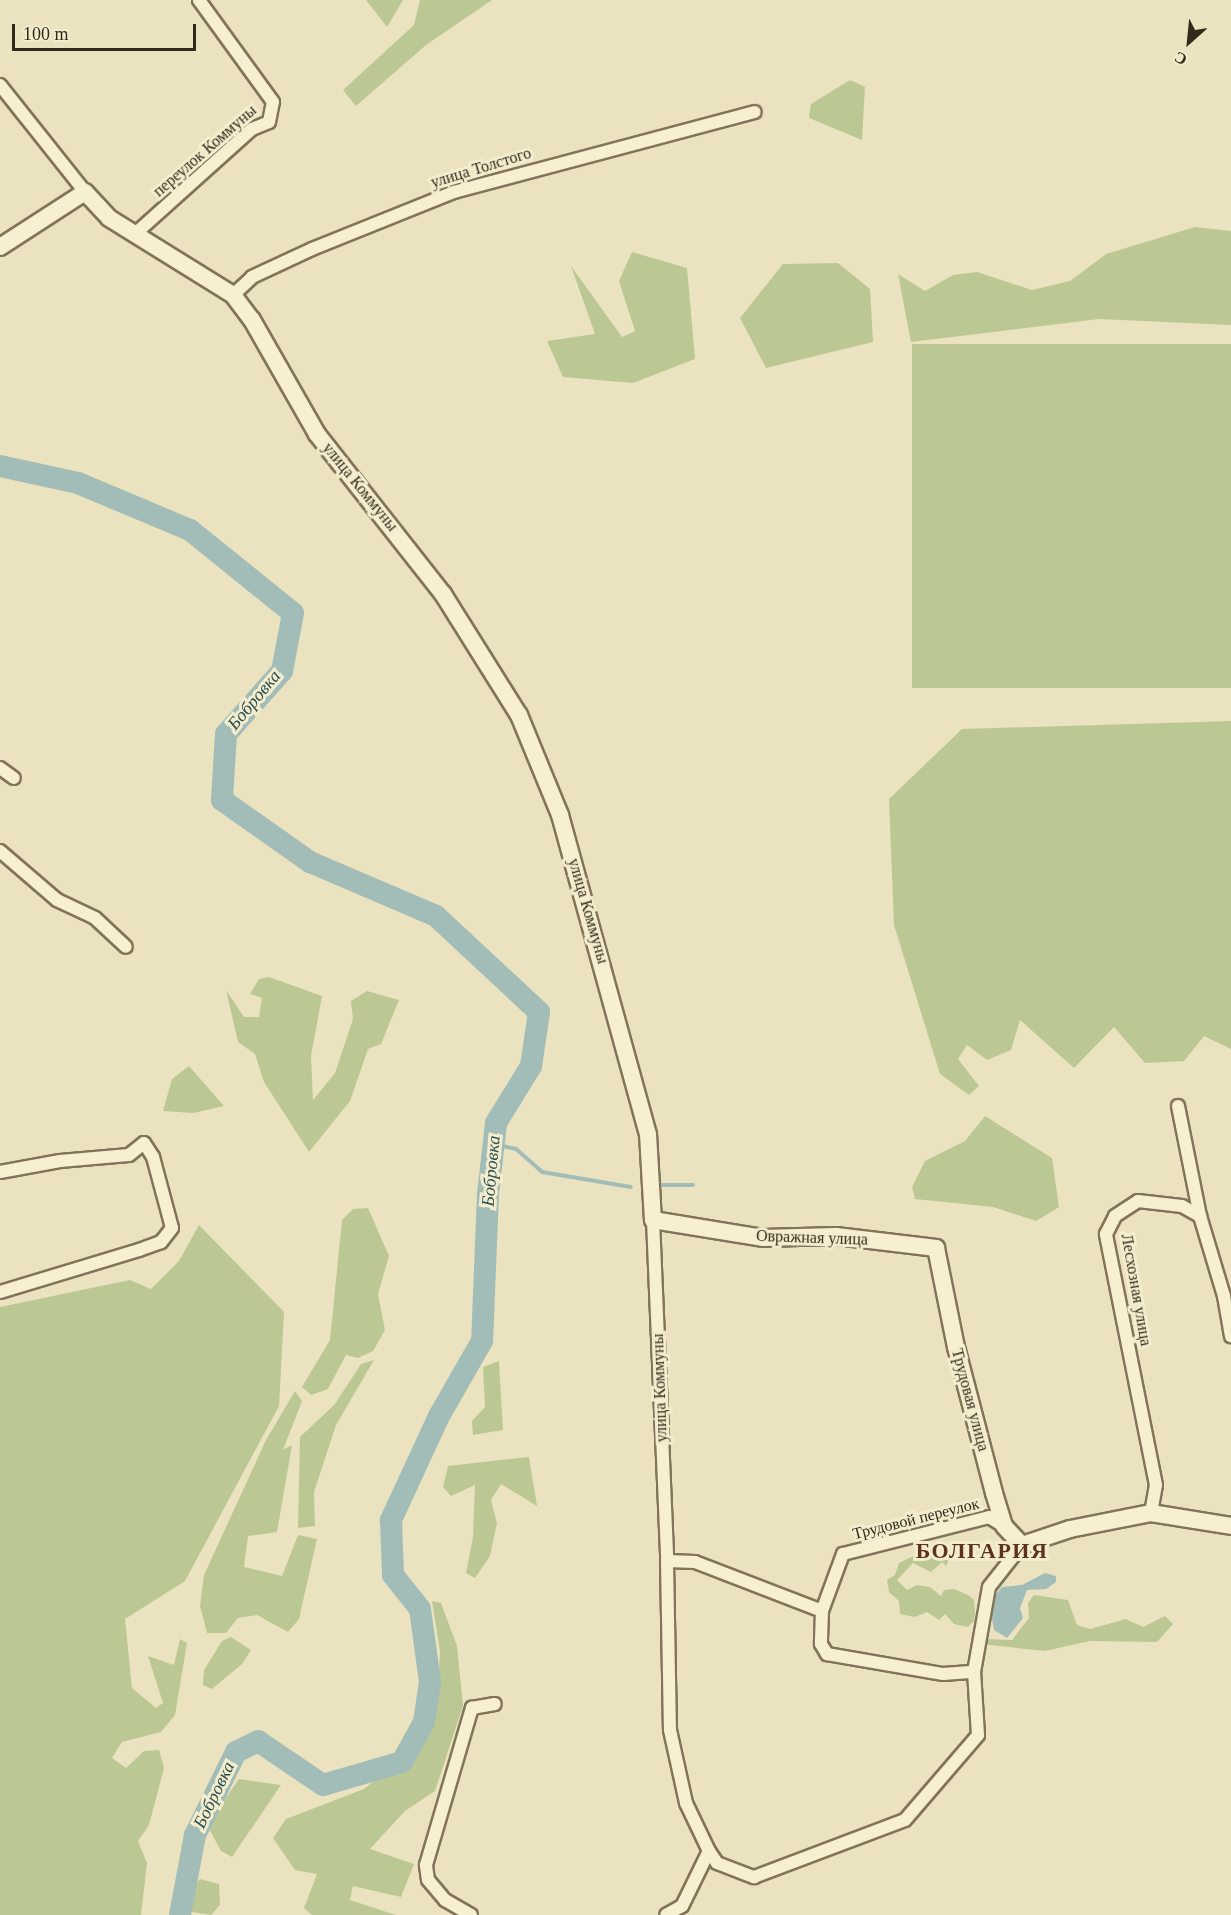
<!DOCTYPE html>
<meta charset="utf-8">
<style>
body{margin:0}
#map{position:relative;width:1231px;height:1915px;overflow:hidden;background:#ebe3bf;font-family:Georgia,serif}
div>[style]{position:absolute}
.green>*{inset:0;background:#bbc894;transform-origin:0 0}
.water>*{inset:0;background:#a2bdb8}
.stream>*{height:4px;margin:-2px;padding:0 2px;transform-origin:2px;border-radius:2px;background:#a2bdb8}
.river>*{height:22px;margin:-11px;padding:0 11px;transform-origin:11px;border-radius:11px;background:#a2bdb8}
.roads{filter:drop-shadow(2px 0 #827459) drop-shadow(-2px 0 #827459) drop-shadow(0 2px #827459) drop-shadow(0 -2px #827459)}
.minor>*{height:12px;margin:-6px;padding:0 6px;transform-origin:6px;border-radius:6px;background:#f6f0d1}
.tertiary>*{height:16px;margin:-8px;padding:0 8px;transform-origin:8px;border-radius:8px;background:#f6f0d1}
span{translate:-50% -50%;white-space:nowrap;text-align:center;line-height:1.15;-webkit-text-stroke:6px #f3edce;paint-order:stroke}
.street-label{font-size:16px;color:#332a1c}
.water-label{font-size:18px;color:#2c4f52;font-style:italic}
.district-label{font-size:22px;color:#5d331e;font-weight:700;letter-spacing:1.5px}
.north{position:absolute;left:1159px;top:12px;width:60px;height:60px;-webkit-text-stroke:4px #f3edce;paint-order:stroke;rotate:207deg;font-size:16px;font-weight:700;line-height:24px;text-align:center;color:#332a1c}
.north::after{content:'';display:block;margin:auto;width:21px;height:27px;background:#332a1c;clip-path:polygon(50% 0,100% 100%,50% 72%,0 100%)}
.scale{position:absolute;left:12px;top:24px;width:184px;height:27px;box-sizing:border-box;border:3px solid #332a1c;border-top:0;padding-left:8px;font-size:18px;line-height:21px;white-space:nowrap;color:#332a1c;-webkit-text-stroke:4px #f3edce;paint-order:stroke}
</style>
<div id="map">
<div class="green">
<i style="clip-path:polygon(366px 0,403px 0,387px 27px)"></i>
<i style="clip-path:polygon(420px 0,492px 0,426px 45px,356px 106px,343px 90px,414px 25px)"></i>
<i style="clip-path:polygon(850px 80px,865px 87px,862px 140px,809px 118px,811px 104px)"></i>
<i style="clip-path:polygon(1195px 227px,1231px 231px,1231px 325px,1099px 319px,911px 342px,898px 274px,925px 291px,953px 275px,977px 272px,1032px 290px,1070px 281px,1106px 254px)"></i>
<i style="clip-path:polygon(632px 252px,687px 268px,695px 359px,633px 383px,563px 377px,547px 341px,595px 334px,571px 266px,622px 337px,635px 331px,619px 281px)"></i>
<i style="clip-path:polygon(838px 263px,870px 289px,873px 342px,766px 368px,740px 318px,783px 264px)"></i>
<i style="left:1231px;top:344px;width:344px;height:319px;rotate:90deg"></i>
<i style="clip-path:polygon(1231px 721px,1231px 1049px,1204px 1036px,1184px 1061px,1145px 1063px,1114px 1027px,1074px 1068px,1020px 1020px,1011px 1050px,987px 1060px,967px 1045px,958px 1059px,979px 1086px,969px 1095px,940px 1074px,894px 925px,889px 799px,962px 729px)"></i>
<i style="clip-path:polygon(269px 977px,322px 996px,311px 1056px,313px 1100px,335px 1073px,353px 1019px,351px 1001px,367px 991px,399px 1000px,381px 1044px,368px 1049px,350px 1101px,309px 1152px,264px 1082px,255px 1054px,238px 1042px,226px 990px,244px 1017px,259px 1017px,262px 998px,250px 994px,259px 979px)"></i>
<i style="clip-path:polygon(189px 1066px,224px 1106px,193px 1113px,163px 1111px,172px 1079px)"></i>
<i style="clip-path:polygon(985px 1116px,1052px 1158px,1059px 1207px,1036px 1221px,993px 1207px,915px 1199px,912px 1187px,925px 1161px,965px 1141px)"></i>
<i style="clip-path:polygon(368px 1208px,389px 1256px,378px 1294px,385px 1330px,373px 1351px,358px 1358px,346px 1355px,328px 1389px,311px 1395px,302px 1387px,330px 1340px,342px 1220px,353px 1209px)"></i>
<i style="clip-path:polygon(199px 1225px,284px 1312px,279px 1406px,185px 1581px,125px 1619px,132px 1688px,156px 1708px,163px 1703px,148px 1656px,174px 1665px,180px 1639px,187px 1643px,175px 1715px,161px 1732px,122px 1742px,112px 1758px,126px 1768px,144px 1751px,159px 1750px,164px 1768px,149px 1825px,138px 1841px,147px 1863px,141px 1915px,0 1915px,0 1307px,130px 1280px,151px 1289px,179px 1261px)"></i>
<i style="clip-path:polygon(374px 1360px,336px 1425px,314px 1492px,315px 1526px,298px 1528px,300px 1437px,335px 1404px,361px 1364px)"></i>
<i style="clip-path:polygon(499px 1361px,503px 1430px,473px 1435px,472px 1421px,485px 1407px,483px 1367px)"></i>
<i style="clip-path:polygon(295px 1391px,302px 1401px,283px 1450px,292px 1445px,277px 1532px,248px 1536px,244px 1567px,282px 1576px,298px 1535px,317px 1539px,299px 1619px,288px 1632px,257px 1615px,238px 1618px,226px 1633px,207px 1633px,200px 1606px,204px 1575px,266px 1440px)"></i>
<i style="clip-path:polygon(529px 1457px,537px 1506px,501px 1484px,491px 1500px,497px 1523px,490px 1556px,475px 1578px,466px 1573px,473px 1537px,475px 1485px,451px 1496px,443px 1487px,448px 1466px)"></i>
<i style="clip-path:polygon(930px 1548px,949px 1559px,946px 1566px,942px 1562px,931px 1572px,913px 1563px,897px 1580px,907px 1590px,917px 1585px,930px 1587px,941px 1596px,944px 1590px,954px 1589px,968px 1595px,974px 1600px,975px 1614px,974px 1621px,968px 1627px,954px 1624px,945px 1614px,939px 1620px,927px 1612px,915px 1617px,900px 1614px,899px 1601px,889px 1592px,887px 1580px,895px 1575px,899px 1563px)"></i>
<i style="clip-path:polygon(1034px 1595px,1068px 1600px,1077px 1625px,1090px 1629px,1126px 1619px,1143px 1627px,1165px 1616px,1173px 1624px,1157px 1642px,1090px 1641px,1045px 1651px,980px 1644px,985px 1639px,1012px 1640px,1029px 1618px,1028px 1603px)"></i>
<i style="clip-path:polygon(432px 1601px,441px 1603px,457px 1646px,463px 1706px,435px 1791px,405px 1811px,370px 1849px,414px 1864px,401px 1897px,353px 1886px,350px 1900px,396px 1915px,312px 1915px,304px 1908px,317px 1874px,295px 1870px,273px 1838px,286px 1819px,364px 1789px,380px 1776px,407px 1770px,427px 1730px,438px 1692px,440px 1651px)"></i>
<i style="clip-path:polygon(231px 1637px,251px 1650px,242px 1664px,212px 1689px,203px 1685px,204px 1670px,222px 1641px)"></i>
<i style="clip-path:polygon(239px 1779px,281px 1785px,232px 1857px,221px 1851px,207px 1825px)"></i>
<i style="clip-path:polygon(200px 1879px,219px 1884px,220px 1905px,211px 1915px,187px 1911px,190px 1891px)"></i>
</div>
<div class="water">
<i style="clip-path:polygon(1045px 1573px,1056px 1576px,1056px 1582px,1046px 1589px,1027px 1590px,1020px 1608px,1023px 1618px,1007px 1638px,994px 1630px,989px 1602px,1002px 1587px,1022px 1585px)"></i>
</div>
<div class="stream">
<i style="left:493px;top:1144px;width:24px;rotate:12deg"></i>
<i style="left:516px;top:1149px;width:35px;rotate:41deg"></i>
<i style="left:542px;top:1172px;width:90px;rotate:9.6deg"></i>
<i style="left:657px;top:1185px;width:36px"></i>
</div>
<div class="river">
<i style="left:0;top:466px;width:80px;rotate:12.3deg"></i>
<i style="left:78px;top:483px;width:121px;rotate:22.8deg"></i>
<i style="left:190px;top:530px;width:132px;rotate:38.9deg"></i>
<i style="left:293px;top:613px;width:59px;rotate:100.7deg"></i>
<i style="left:282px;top:671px;width:84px;rotate:131.6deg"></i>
<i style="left:226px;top:734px;width:66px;rotate:93.5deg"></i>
<i style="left:222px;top:800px;width:108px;rotate:35.2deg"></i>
<i style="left:310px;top:862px;width:137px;rotate:23.2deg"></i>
<i style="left:436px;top:916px;width:141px;rotate:43deg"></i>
<i style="left:539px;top:1012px;width:55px;rotate:98.4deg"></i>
<i style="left:531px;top:1066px;width:67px;rotate:121.6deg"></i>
<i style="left:496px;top:1123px;width:71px;rotate:96.4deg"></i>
<i style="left:488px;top:1194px;width:147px;rotate:92.3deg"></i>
<i style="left:482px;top:1341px;width:86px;rotate:119.8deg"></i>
<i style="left:439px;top:1416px;width:115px;rotate:114.8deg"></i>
<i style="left:391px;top:1520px;width:55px;rotate:87.9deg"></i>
<i style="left:393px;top:1575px;width:43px;rotate:51.5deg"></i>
<i style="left:420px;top:1609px;width:74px;rotate:82.2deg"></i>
<i style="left:430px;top:1682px;width:40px;rotate:98.5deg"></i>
<i style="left:424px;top:1722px;width:46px;rotate:118.8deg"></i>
<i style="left:402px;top:1762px;width:82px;rotate:163.8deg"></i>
<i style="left:323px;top:1785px;width:78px;rotate:-145.9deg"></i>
<i style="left:258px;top:1741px;width:25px;rotate:153deg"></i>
<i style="left:236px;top:1752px;width:93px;rotate:116.3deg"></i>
<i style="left:195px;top:1835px;width:81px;rotate:100.6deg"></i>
</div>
<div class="roads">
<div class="minor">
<i style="left:0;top:85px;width:137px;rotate:51.5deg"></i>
<i style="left:136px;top:233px;width:156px;rotate:-41.9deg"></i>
<i style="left:252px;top:129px;width:18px;rotate:-22deg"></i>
<i style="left:269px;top:122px;width:20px;rotate:-79deg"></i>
<i style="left:273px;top:102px;width:126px;rotate:-126deg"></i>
<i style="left:233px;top:295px;width:26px;rotate:-43deg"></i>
<i style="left:252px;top:277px;width:66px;rotate:-25deg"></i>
<i style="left:312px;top:249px;width:153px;rotate:-21.9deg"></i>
<i style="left:454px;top:192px;width:311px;rotate:-14.9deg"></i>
<i style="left:0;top:768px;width:17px;rotate:36deg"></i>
<i style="left:0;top:851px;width:75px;rotate:40.7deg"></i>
<i style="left:57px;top:900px;width:42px;rotate:25.3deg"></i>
<i style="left:95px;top:918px;width:42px;rotate:43.1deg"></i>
<i style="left:1178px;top:1106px;width:112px;rotate:78.7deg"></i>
<i style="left:0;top:1172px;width:61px;rotate:-10.4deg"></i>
<i style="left:60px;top:1161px;width:69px;rotate:-5deg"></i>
<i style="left:129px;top:1155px;width:19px;rotate:-39deg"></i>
<i style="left:144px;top:1143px;width:17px;rotate:57deg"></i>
<i style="left:153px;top:1157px;width:73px;rotate:75deg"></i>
<i style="left:172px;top:1228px;width:18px;rotate:128deg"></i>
<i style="left:161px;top:1242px;width:23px;rotate:160deg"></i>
<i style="left:139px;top:1250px;width:145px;rotate:163.2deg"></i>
<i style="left:653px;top:1220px;width:341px;rotate:87.6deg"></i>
<i style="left:667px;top:1561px;width:169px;rotate:89deg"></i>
<i style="left:670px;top:1730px;width:75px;rotate:77.6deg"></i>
<i style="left:686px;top:1803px;width:53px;rotate:64.4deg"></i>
<i style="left:709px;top:1851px;width:61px;rotate:116.1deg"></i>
<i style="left:682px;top:1906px;width:18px;rotate:151deg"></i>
<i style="left:1151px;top:1513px;width:28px;rotate:-80deg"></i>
<i style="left:1156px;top:1485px;width:256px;rotate:-101.3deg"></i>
<i style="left:1106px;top:1234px;width:20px;rotate:-63deg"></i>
<i style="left:1115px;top:1216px;width:27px;rotate:-33deg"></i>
<i style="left:1138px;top:1201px;width:44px;rotate:6.5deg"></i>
<i style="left:1182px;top:1206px;width:21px;rotate:29deg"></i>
<i style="left:1200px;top:1216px;width:84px;rotate:73.3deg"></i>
<i style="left:1224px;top:1296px;width:41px;rotate:80.1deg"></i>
<i style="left:667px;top:1561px;width:28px;rotate:2deg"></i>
<i style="left:695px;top:1562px;width:136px;rotate:21.1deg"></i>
<i style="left:822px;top:1611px;width:61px;rotate:-69.8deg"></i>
<i style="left:843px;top:1554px;width:151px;rotate:-14.2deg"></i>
<i style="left:989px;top:1517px;width:17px;rotate:31deg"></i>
<i style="left:822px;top:1611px;width:33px;rotate:92deg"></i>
<i style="left:821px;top:1644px;width:12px;rotate:59deg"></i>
<i style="left:827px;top:1654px;width:118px;rotate:9.8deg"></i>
<i style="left:943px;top:1674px;width:31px;rotate:-4deg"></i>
<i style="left:974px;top:1672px;width:86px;rotate:-80deg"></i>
<i style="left:989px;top:1587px;width:53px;rotate:-51.8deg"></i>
<i style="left:709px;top:1851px;width:14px;rotate:56deg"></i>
<i style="left:717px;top:1863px;width:40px;rotate:21deg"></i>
<i style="left:754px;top:1877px;width:161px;rotate:-20.7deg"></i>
<i style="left:905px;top:1820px;width:112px;rotate:-49.3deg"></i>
<i style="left:978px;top:1735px;width:63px;rotate:-93.6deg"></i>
<i style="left:471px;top:1915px;width:30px;rotate:-150deg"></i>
<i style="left:445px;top:1900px;width:26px;rotate:-130deg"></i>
<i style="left:428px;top:1880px;width:15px;rotate:-98deg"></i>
<i style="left:426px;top:1865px;width:164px;rotate:-73.7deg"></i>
<i style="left:472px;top:1708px;width:23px;rotate:-10deg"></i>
</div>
<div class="tertiary">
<i style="left:0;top:247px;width:101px;rotate:-32.9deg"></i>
<i style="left:85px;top:192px;width:35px;rotate:47deg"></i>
<i style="left:109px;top:218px;width:146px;rotate:31.8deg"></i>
<i style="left:233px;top:295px;width:31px;rotate:53deg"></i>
<i style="left:252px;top:320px;width:131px;rotate:60.3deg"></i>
<i style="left:317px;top:434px;width:204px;rotate:51.8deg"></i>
<i style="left:443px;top:594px;width:143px;rotate:57.9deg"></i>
<i style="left:519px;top:715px;width:108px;rotate:67.7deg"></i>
<i style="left:560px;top:815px;width:331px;rotate:74.6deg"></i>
<i style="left:648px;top:1134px;width:86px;rotate:86.7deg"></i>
<i style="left:653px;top:1220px;width:111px;rotate:9.3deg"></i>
<i style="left:763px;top:1238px;width:73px;rotate:-1.6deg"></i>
<i style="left:836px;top:1236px;width:101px;rotate:6.8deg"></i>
<i style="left:936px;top:1248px;width:101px;rotate:78.6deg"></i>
<i style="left:956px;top:1347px;width:151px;rotate:75.4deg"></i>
<i style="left:994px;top:1493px;width:34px;rotate:73deg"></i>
<i style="left:1004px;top:1526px;width:26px;rotate:47deg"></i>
<i style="left:1022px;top:1545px;width:51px;rotate:-18.4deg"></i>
<i style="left:1070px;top:1529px;width:83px;rotate:-11.2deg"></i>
<i style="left:1151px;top:1513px;width:81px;rotate:9.2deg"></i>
</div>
</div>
<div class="street-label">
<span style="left:205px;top:151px;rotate:-41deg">переулок Коммуны</span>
<span style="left:481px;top:168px;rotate:-17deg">улица Толстого</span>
<span style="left:360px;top:487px;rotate:51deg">улица Коммуны</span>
<span style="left:588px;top:911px;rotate:74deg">улица Коммуны</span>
<span style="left:812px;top:1238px;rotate:2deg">Овражная улица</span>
<span style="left:1136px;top:1290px;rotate:80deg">Лесхозная улица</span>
<span style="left:660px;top:1388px;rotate:-92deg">улица Коммуны</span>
<span style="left:970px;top:1400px;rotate:75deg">Трудовая улица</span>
<span style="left:916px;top:1519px;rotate:-14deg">Трудовой переулок</span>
</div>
<div class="water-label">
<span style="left:254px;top:700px;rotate:-50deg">Бобровка</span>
<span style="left:491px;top:1171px;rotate:-85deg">Бобровка</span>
<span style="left:214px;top:1795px;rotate:-64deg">Бобровка</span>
</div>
<div class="district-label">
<span style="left:982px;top:1551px">БОЛГАРИЯ</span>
</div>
<div class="north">С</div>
<div class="scale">100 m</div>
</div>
